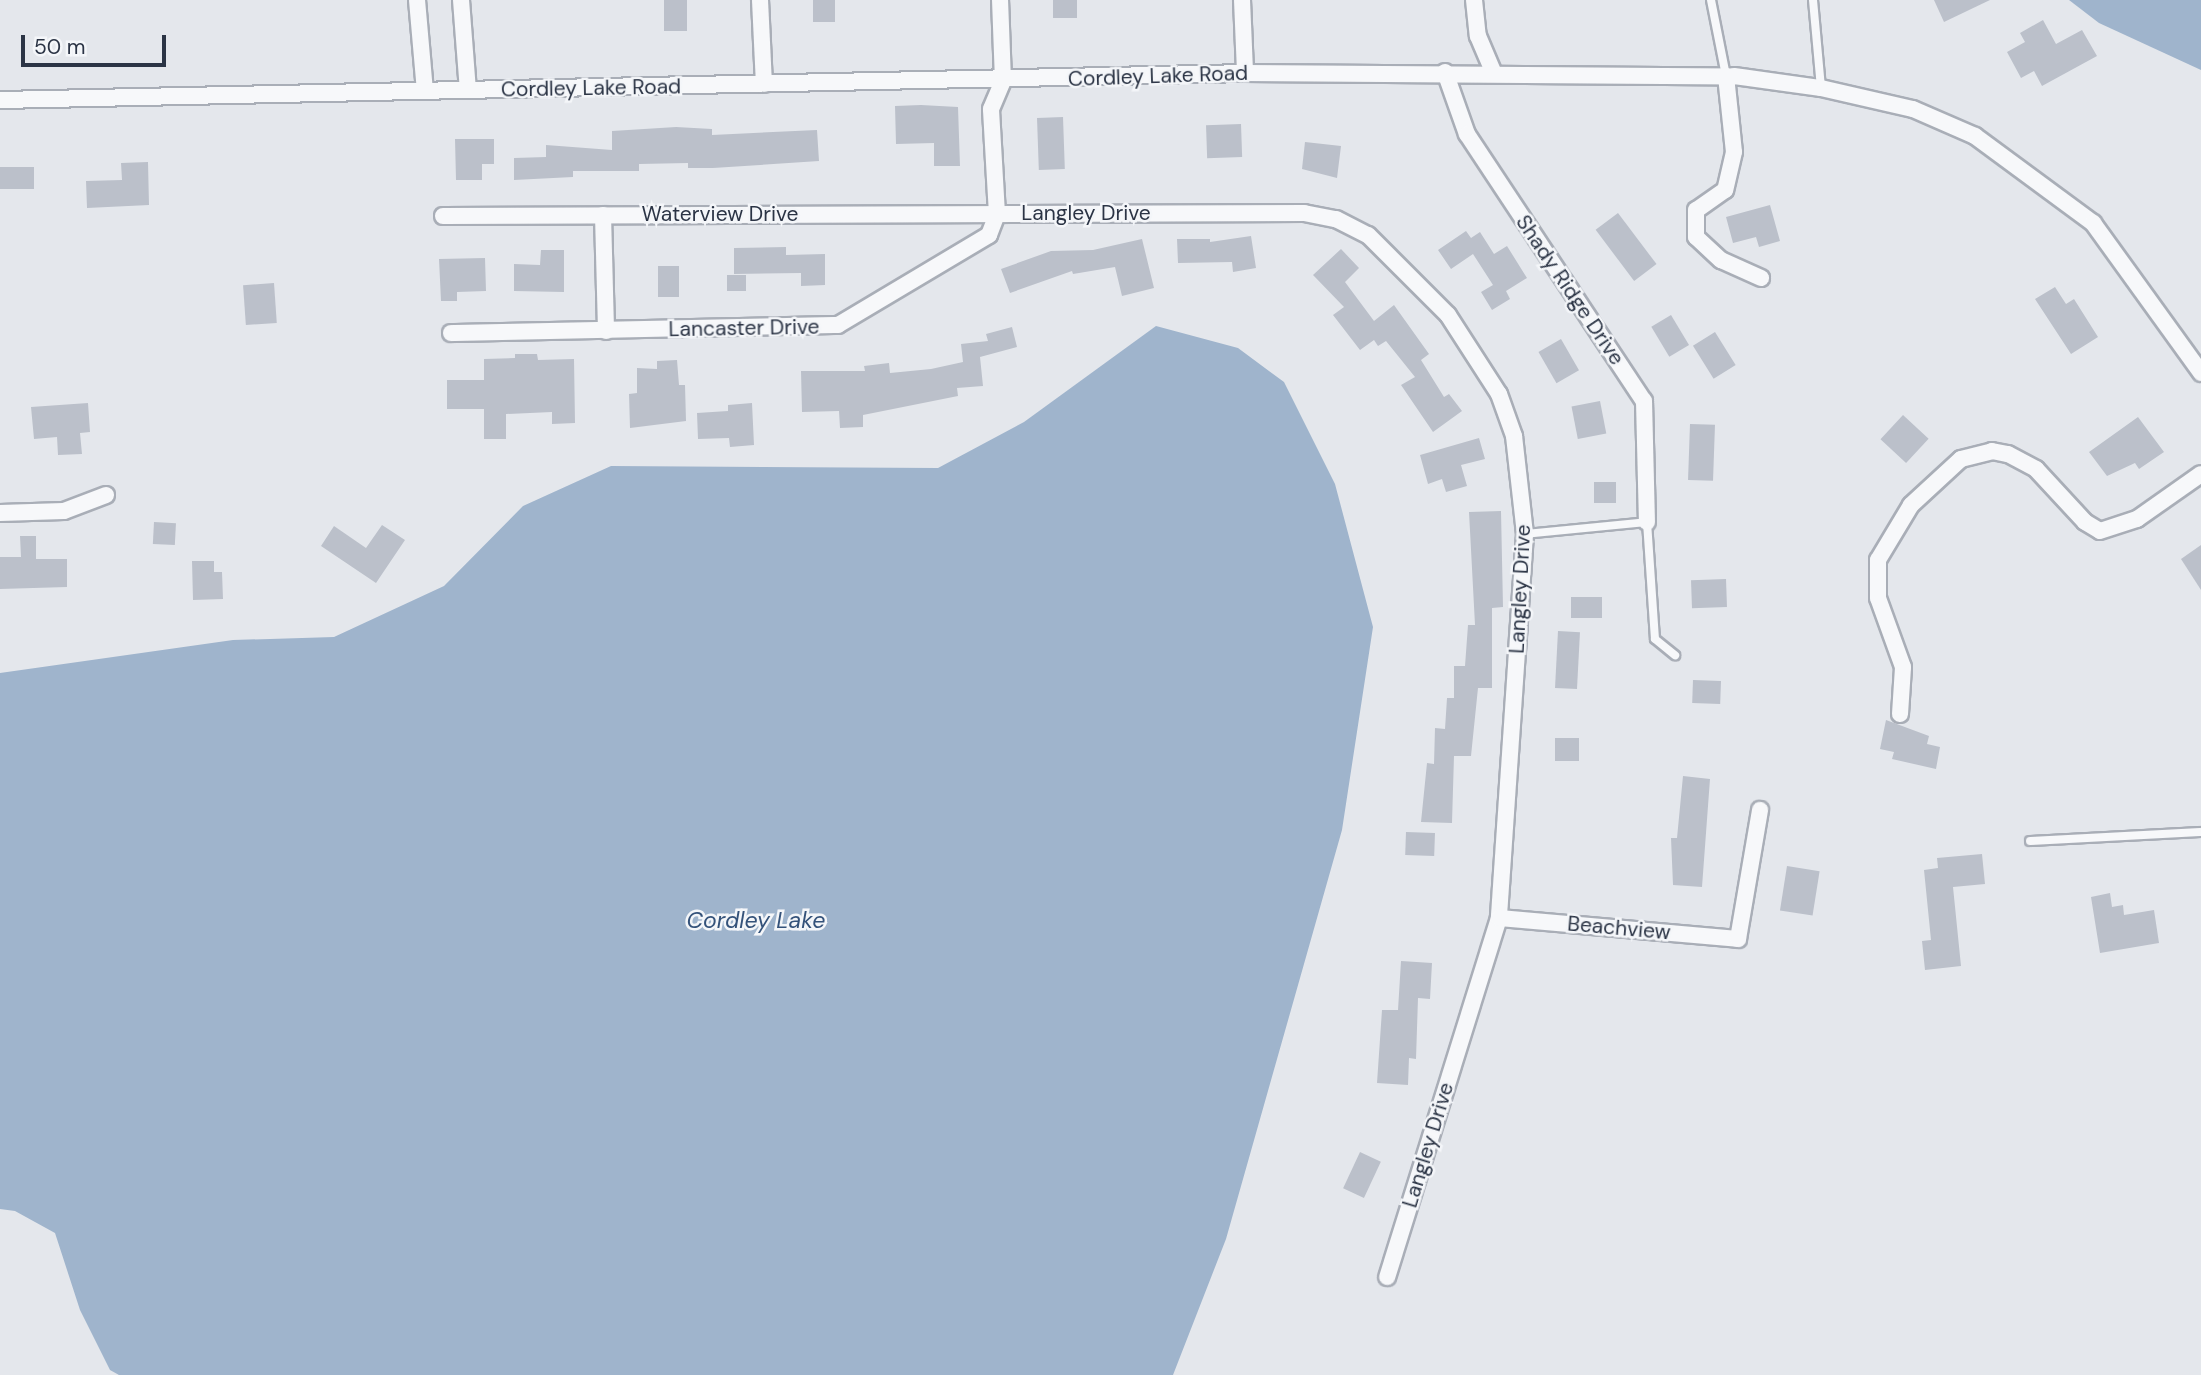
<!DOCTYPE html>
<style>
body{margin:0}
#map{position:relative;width:2201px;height:1375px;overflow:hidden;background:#e4e7ec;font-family:"DM Sans",sans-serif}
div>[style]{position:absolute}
.water>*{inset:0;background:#9fb4cc}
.building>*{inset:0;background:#bbc0ca;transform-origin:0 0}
.roads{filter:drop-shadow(2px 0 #a9aeb7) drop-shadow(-2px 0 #a9aeb7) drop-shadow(0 2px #a9aeb7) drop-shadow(0 -2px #a9aeb7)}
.service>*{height:8px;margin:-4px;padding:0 4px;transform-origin:4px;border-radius:4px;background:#f7f8fa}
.minor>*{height:16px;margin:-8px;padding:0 8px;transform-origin:8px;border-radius:8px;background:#f7f8fa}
span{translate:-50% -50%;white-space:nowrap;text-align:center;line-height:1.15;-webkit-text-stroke:5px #f4f6f9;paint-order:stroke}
.street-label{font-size:21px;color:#2b3445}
.water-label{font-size:23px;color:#34527a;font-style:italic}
.scale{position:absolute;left:21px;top:35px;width:145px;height:32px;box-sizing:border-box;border:4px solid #2b3445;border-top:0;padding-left:9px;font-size:21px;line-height:24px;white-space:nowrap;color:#2b3445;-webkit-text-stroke:5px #f4f6f9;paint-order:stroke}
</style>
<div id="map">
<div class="water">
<i style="clip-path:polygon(2069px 0,2201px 0,2201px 70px,2099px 23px)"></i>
<i style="clip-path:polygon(1156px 326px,1238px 348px,1284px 382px,1335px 484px,1373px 627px,1342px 830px,1226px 1239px,1173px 1375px,119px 1375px,110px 1370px,80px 1310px,55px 1233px,15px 1211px,0 1209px,0 673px,233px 640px,334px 637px,444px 586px,523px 506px,611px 466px,938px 468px,1024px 422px)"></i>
</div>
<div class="building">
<i style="left:664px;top:0;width:23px;height:31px"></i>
<i style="left:813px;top:0;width:22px;height:22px"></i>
<i style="left:1053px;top:0;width:24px;height:18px"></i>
<i style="clip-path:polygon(1934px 0,1990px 0,1944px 22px)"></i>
<i style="clip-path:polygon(2043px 20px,2056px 44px,2082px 30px,2097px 56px,2042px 86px,2034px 71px,2021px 78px,2007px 52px,2025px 42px,2020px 33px)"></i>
<i style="clip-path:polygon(921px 105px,958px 107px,960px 166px,934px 166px,934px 143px,896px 144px,895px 106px)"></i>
<i style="left:1063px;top:117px;width:52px;height:26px;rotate:88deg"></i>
<i style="left:1241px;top:124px;width:33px;height:35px;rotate:88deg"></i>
<i style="clip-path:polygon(676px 127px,712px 129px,712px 135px,817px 130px,819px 161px,713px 168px,688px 168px,688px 163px,639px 164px,639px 171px,573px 171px,573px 177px,514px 180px,514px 158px,546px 157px,546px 145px,612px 150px,612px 131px)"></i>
<i style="clip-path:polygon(455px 139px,494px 139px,494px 164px,482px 164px,482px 180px,456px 180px)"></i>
<i style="clip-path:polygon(1305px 142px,1341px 146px,1337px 178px,1302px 169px)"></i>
<i style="clip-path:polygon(148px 162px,149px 205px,87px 208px,86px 181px,122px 180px,121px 163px)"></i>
<i style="left:0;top:167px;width:34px;height:22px"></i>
<i style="clip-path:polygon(1770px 205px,1780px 241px,1759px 247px,1756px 237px,1733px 243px,1726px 217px)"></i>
<i style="left:1618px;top:213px;width:64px;height:28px;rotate:53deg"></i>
<i style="clip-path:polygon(1466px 231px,1471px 238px,1480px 232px,1494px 254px,1507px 246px,1527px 278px,1506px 291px,1510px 299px,1492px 310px,1481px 292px,1493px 285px,1473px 254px,1451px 269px,1438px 250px)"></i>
<i style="clip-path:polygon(1251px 236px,1256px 268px,1233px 272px,1232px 262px,1178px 263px,1177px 239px,1210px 239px,1210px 242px)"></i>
<i style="clip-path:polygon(1142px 239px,1154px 288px,1122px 296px,1115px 267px,1073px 274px,1072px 271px,1010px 293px,1001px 269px,1051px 251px,1093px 250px)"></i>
<i style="clip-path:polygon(786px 247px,786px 255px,825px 254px,825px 285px,801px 286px,801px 273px,734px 274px,734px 248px)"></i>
<i style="clip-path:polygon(1341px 249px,1359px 268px,1345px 282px,1374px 321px,1394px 305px,1429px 354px,1421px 360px,1444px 397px,1449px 394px,1462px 411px,1433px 432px,1401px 385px,1415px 377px,1386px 341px,1378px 346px,1374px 340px,1360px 350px,1333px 315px,1344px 307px,1313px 275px)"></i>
<i style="clip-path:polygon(541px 250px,564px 250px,564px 292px,514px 291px,514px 264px,540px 265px)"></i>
<i style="clip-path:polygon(485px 258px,486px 291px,457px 292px,457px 301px,441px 301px,439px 259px)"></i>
<i style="left:658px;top:266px;width:21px;height:31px"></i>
<i style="left:727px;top:275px;width:19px;height:16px"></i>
<i style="left:274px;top:283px;width:40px;height:31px;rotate:86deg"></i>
<i style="clip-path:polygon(2055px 287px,2066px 304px,2074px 299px,2098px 337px,2071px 354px,2035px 299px)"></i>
<i style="left:1671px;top:315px;width:35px;height:23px;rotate:59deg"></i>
<i style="clip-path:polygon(1012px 327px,1017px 347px,980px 357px,983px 386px,957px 388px,958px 396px,863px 415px,863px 427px,840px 428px,839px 411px,802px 412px,801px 371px,865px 371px,864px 366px,889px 363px,890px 373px,931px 369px,963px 362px,961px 344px,988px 341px,986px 334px)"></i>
<i style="left:1715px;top:332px;width:39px;height:26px;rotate:58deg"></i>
<i style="left:1561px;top:339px;width:36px;height:26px;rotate:60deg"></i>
<i style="clip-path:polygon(515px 354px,537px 354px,538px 360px,574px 359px,575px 423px,552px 424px,552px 412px,506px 414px,506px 439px,484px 439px,484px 409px,447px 409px,447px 380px,484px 380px,484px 359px,515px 358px)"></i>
<i style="clip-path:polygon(677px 360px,679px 385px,685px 385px,686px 421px,630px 428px,629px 394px,637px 393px,637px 368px,657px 369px,657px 361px)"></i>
<i style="left:1600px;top:401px;width:33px;height:29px;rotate:79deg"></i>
<i style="clip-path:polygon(88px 403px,90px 432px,80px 433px,82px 454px,58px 455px,57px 437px,34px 439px,31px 407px)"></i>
<i style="clip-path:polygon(752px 403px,754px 445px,730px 447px,729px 438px,698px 439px,697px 413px,728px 411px,728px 405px)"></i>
<i style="left:1903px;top:415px;width:35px;height:33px;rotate:43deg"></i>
<i style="clip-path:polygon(2138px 417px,2164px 452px,2139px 469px,2135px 463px,2107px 476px,2089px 452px)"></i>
<i style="left:1690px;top:424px;width:25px;height:56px;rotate:2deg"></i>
<i style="clip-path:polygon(1479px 438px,1485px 459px,1461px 465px,1467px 486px,1446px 492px,1442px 479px,1428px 484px,1420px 455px)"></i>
<i style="left:1594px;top:482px;width:22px;height:21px"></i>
<i style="clip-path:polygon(1501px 511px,1503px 607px,1492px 608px,1492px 688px,1478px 688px,1471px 756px,1454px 756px,1452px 823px,1421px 822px,1427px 763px,1434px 764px,1435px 728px,1445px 729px,1447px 698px,1454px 698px,1454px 666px,1465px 666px,1468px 625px,1475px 625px,1469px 512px)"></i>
<i style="left:154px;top:522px;width:22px;height:22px;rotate:3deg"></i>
<i style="clip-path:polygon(382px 525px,405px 540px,376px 583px,321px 546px,334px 526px,366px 548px)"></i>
<i style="clip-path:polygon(20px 536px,36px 536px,36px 559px,67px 559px,67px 587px,0 589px,0 557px,21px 557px)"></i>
<i style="clip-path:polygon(2201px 545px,2201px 590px,2181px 559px)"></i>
<i style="clip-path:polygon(192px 561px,214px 561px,214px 572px,222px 572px,223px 599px,193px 600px)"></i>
<i style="left:1726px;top:579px;width:28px;height:35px;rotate:88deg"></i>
<i style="left:1602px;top:597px;width:21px;height:31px;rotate:90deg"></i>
<i style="left:1558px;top:631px;width:22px;height:57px;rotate:3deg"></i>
<i style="left:1693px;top:680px;width:28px;height:23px;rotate:2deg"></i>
<i style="clip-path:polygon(1886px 720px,1929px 736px,1927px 744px,1940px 747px,1936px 769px,1892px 759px,1894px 752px,1880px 749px)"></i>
<i style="left:1555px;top:738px;width:24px;height:23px"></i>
<i style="clip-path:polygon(1683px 776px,1710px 779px,1702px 887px,1673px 885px,1671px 838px,1677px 838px)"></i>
<i style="left:1406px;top:832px;width:29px;height:23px;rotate:2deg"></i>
<i style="clip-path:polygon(1982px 854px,1985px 884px,1953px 887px,1961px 966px,1925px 970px,1922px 941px,1931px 940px,1924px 870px,1938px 868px,1937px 858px)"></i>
<i style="left:1787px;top:866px;width:33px;height:45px;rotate:9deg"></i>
<i style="clip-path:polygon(2110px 893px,2112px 907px,2123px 905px,2124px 915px,2154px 910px,2159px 943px,2100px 953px,2091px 897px)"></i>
<i style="clip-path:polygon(1401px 961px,1432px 963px,1430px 999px,1418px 998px,1416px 1059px,1409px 1058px,1408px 1085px,1377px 1083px,1382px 1010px,1398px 1010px)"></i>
<i style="left:1360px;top:1152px;width:23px;height:40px;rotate:25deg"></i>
</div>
<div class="roads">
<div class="service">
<i style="left:1711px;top:0;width:77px;rotate:78.8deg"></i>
<i style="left:1813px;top:0;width:88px;rotate:84.8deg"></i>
<i style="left:1525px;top:534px;width:123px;rotate:-5.6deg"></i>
<i style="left:1647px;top:522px;width:117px;rotate:86.1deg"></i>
<i style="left:1655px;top:639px;width:26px;rotate:39deg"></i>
<i style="left:2030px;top:841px;width:171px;rotate:-3deg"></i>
</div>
<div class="minor">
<i style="left:417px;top:0;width:91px;rotate:85deg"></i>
<i style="left:461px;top:0;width:90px;rotate:85.6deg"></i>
<i style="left:760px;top:0;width:84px;rotate:87.3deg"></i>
<i style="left:1242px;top:0;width:73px;rotate:87.6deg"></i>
<i style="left:1474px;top:0;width:36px;rotate:84deg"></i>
<i style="left:1478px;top:36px;width:39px;rotate:67deg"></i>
<i style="left:1445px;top:72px;width:66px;rotate:70.5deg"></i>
<i style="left:1467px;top:134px;width:320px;rotate:56.5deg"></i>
<i style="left:1644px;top:401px;width:121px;rotate:88.6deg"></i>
<i style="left:1726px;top:76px;width:76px;rotate:84deg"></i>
<i style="left:1734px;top:152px;width:39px;rotate:103deg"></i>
<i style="left:1725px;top:190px;width:35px;rotate:145deg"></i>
<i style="left:1696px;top:210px;width:27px;rotate:90deg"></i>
<i style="left:1696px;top:237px;width:34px;rotate:43deg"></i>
<i style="left:1721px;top:260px;width:44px;rotate:24.2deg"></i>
<i style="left:0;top:100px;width:1245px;rotate:-1.24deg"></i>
<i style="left:1245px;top:73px;width:489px;rotate:0.4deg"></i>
<i style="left:1734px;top:76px;width:88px;rotate:7.9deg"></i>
<i style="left:1821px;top:88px;width:94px;rotate:12.9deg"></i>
<i style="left:1913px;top:109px;width:68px;rotate:23.5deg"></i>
<i style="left:1975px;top:136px;width:147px;rotate:36.4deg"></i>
<i style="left:2093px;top:223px;width:185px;rotate:54.2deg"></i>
<i style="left:603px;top:215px;width:116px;rotate:88.5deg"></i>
<i style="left:443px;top:216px;width:861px;rotate:-0.2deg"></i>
<i style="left:1304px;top:213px;width:33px;rotate:11deg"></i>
<i style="left:1336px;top:219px;width:36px;rotate:27deg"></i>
<i style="left:1368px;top:235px;width:113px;rotate:45deg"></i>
<i style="left:1448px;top:315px;width:94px;rotate:57.2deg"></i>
<i style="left:1499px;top:394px;width:45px;rotate:70.3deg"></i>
<i style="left:1514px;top:436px;width:99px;rotate:83.6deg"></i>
<i style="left:1525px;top:534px;width:385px;rotate:93.9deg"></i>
<i style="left:1499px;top:918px;width:376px;rotate:107.3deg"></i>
<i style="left:451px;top:333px;width:387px;rotate:-1.2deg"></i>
<i style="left:838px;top:325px;width:176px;rotate:-30.8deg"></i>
<i style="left:989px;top:235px;width:22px;rotate:-69deg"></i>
<i style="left:997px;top:214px;width:105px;rotate:-93.3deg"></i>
<i style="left:991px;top:109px;width:30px;rotate:-67deg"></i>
<i style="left:1003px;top:81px;width:81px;rotate:-92.1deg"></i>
<i style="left:0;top:513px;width:64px;rotate:-1.8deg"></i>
<i style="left:64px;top:511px;width:45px;rotate:-20.9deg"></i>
<i style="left:1900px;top:714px;width:47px;rotate:-86.3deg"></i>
<i style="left:1903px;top:667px;width:73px;rotate:-109.9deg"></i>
<i style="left:1878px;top:598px;width:38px;rotate:-90deg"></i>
<i style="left:1878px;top:560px;width:64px;rotate:-59deg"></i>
<i style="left:1911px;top:505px;width:68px;rotate:-42.6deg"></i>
<i style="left:1961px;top:459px;width:32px;rotate:-14deg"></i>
<i style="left:1992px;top:451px;width:16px;rotate:11deg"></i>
<i style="left:2008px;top:454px;width:32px;rotate:28deg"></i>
<i style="left:2036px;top:469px;width:72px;rotate:47.2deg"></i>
<i style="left:2085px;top:522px;width:17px;rotate:31deg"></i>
<i style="left:2100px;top:531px;width:39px;rotate:-18deg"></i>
<i style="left:2137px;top:519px;width:78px;rotate:-35.1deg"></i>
<i style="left:1499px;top:918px;width:240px;rotate:5deg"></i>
<i style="left:1738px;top:939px;width:131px;rotate:-80.3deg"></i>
</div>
</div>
<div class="street-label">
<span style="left:1158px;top:76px;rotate:-2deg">Cordley Lake Road</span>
<span style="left:591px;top:88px;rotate:-1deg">Cordley Lake Road</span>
<span style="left:1086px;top:213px">Langley Drive</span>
<span style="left:720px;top:214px">Waterview Drive</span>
<span style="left:1570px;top:290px;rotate:56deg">Shady Ridge Drive</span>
<span style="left:744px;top:328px;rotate:-1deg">Lancaster Drive</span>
<span style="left:1520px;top:589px;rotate:-87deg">Langley Drive</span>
<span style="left:1619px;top:928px;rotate:5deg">Beachview</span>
<span style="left:1428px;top:1145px;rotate:-73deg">Langley Drive</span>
</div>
<div class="water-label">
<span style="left:756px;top:920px">Cordley Lake</span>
</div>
<div class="scale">50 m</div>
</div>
